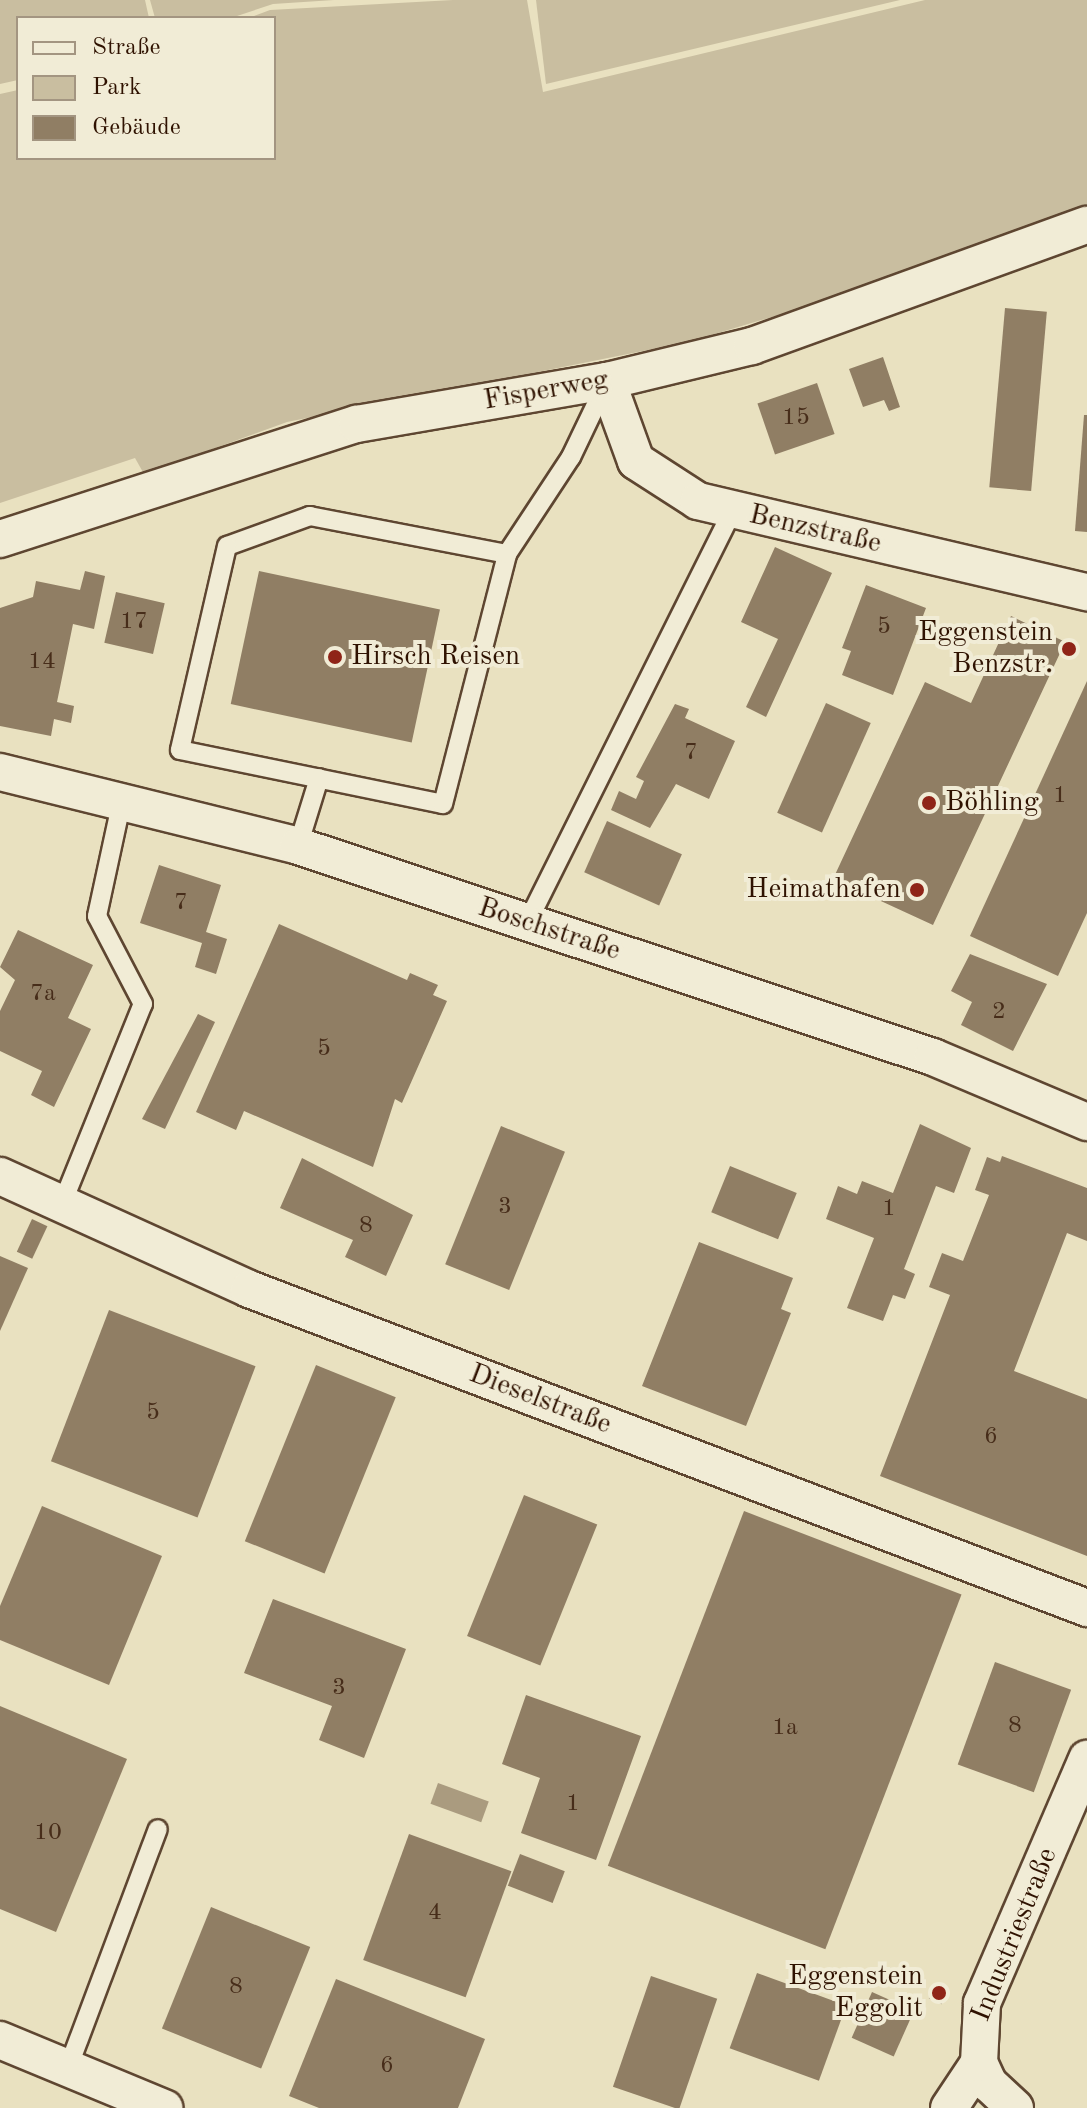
<!DOCTYPE html>
<meta charset="utf-8">
<style>
body{margin:0}
#map{position:relative;width:1087px;height:2108px;overflow:hidden;background:#e9e1c0;font-family:"Old Standard TT",serif}
div>[style]{position:absolute}
.green>*{inset:0;background:#c9bea0}
.water>*{inset:0;background:#aa9b7f;transform-origin:0 0}
.building>*{inset:0;background:#907e64;transform-origin:0 0}
.roads{filter:drop-shadow(2px 0 #5e4631) drop-shadow(-2px 0 #5e4631) drop-shadow(0 2px #5e4631) drop-shadow(0 -2px #5e4631)}
.lane>*{height:18px;margin:-9px;padding:0 9px;transform-origin:9px;border-radius:9px;background:#f1ecd6}
.street>*{height:36px;margin:-18px;padding:0 18px;transform-origin:18px;border-radius:18px;background:#f1ecd6}
.dots>*{width:22px;height:22px;translate:-50% -50%;box-sizing:border-box;border:4px solid #f1ecd6;border-radius:50%}
span{translate:-50% -50%;white-space:nowrap;text-align:center;line-height:1.15;-webkit-text-stroke:8px #f1ecd6;paint-order:stroke}
.number-label{font-size:24px;color:#472d1a}
.number-label span{-webkit-text-stroke-width:0}
.street-label{font-size:28px;color:#2f1201}
.poi-label{font-size:28px;color:#2f1201}
.right{translate:-100% -50%;text-align:right}
.left{translate:0 -50%;text-align:left}
.legend{position:absolute;left:16px;top:16px;width:260px;height:144px;box-sizing:border-box;background:#f1ecd6;border:2px solid #a39581;margin:0;padding:10px 14px;list-style:none;font-size:24px;color:#2f1201}
.legend li{display:flex;align-items:center;gap:16px;height:40px}
.legend b{width:40px;border:2px solid #a39581}
</style>
<div id="map">
<div class="green">
<i style="clip-path:polygon(0 0,145px 0,149px 18px,18px 18px,18px 80px,0 84px)"></i>
<i style="clip-path:polygon(150px 0,334px 0,273px 4px,231px 18px,155px 18px)"></i>
<i style="clip-path:polygon(453px 0,527px 0,543px 92px,925px 0,1087px 0,1087px 206px,916px 274px,688px 342px,287px 422px,144px 474px,135px 458px,0 503px,0 94px,18px 90px,18px 158px,274px 158px,274px 18px,249px 18px,270px 10px)"></i>
<i style="clip-path:polygon(536px 0,900px 0,546px 84px)"></i>
</div>
<div class="water">
<i style="left:438px;top:1783px;width:54px;height:22px;rotate:20deg"></i>
</div>
<div class="building">
<i style="left:1005px;top:308px;width:42px;height:180px;rotate:5deg"></i>
<i style="clip-path:polygon(883px 357px,900px 407px,889px 411px,884px 400px,863px 407px,849px 369px)"></i>
<i style="left:817px;top:383px;width:54px;height:63px;rotate:71deg"></i>
<i style="clip-path:polygon(1084px 415px,1087px 415px,1087px 532px,1075px 531px)"></i>
<i style="clip-path:polygon(775px 547px,832px 573px,766px 717px,746px 707px,778px 639px,741px 622px)"></i>
<i style="clip-path:polygon(85px 571px,105px 576px,94px 629px,73px 624px,57px 702px,74px 706px,71px 723px,54px 719px,51px 736px,0 726px,0 608px,33px 597px,36px 581px,80px 590px)"></i>
<i style="left:259px;top:571px;width:185px;height:136px;rotate:12deg"></i>
<i style="clip-path:polygon(866px 585px,926px 608px,893px 695px,842px 675px,851px 651px,842px 648px)"></i>
<i style="left:116px;top:592px;width:50px;height:52px;rotate:13deg"></i>
<i style="clip-path:polygon(1011px 616px,1076px 647px,1072px 656px,1061px 651px,933px 925px,833px 879px,925px 682px,971px 703px)"></i>
<i style="clip-path:polygon(1087px 681px,1087px 913px,1058px 976px,970px 936px)"></i>
<i style="left:826px;top:703px;width:49px;height:120px;rotate:24deg"></i>
<i style="clip-path:polygon(675px 704px,689px 709px,685px 718px,735px 741px,709px 799px,676px 784px,650px 828px,611px 810px,619px 791px,636px 799px,644px 781px,636px 777px)"></i>
<i style="left:607px;top:821px;width:82px;height:56px;rotate:24deg"></i>
<i style="clip-path:polygon(159px 865px,221px 885px,206px 932px,227px 939px,216px 974px,195px 967px,202px 943px,140px 923px)"></i>
<i style="clip-path:polygon(279px 924px,407px 980px,410px 973px,438px 985px,433px 995px,447px 1001px,402px 1103px,395px 1099px,373px 1167px,244px 1111px,236px 1130px,196px 1112px)"></i>
<i style="clip-path:polygon(18px 930px,93px 965px,68px 1018px,91px 1029px,54px 1107px,31px 1095px,42px 1071px,0 1051px,0 1011px,15px 980px,0 967px)"></i>
<i style="clip-path:polygon(970px 954px,1047px 984px,1013px 1051px,961px 1025px,972px 1002px,951px 991px)"></i>
<i style="clip-path:polygon(198px 1014px,215px 1022px,165px 1129px,142px 1119px)"></i>
<i style="clip-path:polygon(920px 1124px,971px 1148px,954px 1193px,936px 1186px,904px 1269px,915px 1274px,905px 1299px,893px 1295px,883px 1321px,847px 1308px,874px 1238px,826px 1219px,838px 1186px,857px 1194px,862px 1181px,893px 1193px)"></i>
<i style="left:501px;top:1126px;width:69px;height:149px;rotate:22deg"></i>
<i style="clip-path:polygon(1002px 1156px,1087px 1188px,1087px 1241px,1067px 1233px,1014px 1371px,1087px 1399px,1087px 1556px,880px 1476px,950px 1295px,929px 1287px,942px 1253px,963px 1261px,989px 1195px,975px 1190px,987px 1157px,1000px 1162px)"></i>
<i style="clip-path:polygon(302px 1158px,413px 1215px,386px 1276px,345px 1257px,353px 1240px,280px 1208px)"></i>
<i style="left:730px;top:1166px;width:72px;height:50px;rotate:22deg"></i>
<i style="left:32px;top:1219px;width:17px;height:36px;rotate:25deg"></i>
<i style="clip-path:polygon(699px 1242px,793px 1278px,781px 1309px,791px 1313px,746px 1426px,642px 1386px)"></i>
<i style="clip-path:polygon(0 1256px,28px 1268px,0 1331px)"></i>
<i style="left:109px;top:1310px;width:157px;height:162px;rotate:21deg"></i>
<i style="left:316px;top:1365px;width:86px;height:190px;rotate:22deg"></i>
<i style="left:524px;top:1495px;width:79px;height:152px;rotate:22deg"></i>
<i style="clip-path:polygon(42px 1506px,162px 1556px,109px 1685px,0 1640px,0 1606px)"></i>
<i style="left:744px;top:1511px;width:233px;height:380px;rotate:21deg"></i>
<i style="clip-path:polygon(273px 1599px,406px 1649px,364px 1758px,319px 1740px,332px 1706px,244px 1673px)"></i>
<i style="left:995px;top:1662px;width:81px;height:109px;rotate:20deg"></i>
<i style="clip-path:polygon(526px 1695px,641px 1736px,596px 1860px,521px 1833px,540px 1778px,502px 1764px)"></i>
<i style="clip-path:polygon(0 1706px,127px 1759px,56px 1932px,0 1909px)"></i>
<i style="left:409px;top:1834px;width:109px;height:134px;rotate:20deg"></i>
<i style="left:520px;top:1854px;width:48px;height:34px;rotate:21deg"></i>
<i style="left:211px;top:1907px;width:107px;height:131px;rotate:22deg"></i>
<i style="left:757px;top:1973px;width:95px;height:80px;rotate:20deg"></i>
<i style="left:651px;top:1976px;width:70px;height:117px;rotate:19deg"></i>
<i style="clip-path:polygon(336px 1979px,485px 2039px,458px 2108px,319px 2108px,289px 2096px)"></i>
<i style="left:936px;top:1983px;width:14px;height:17px;rotate:25deg"></i>
<i style="left:872px;top:1992px;width:46px;height:50px;rotate:24deg"></i>
</div>
<div class="roads">
<div class="lane">
<i style="left:507px;top:554px;width:201px;rotate:-169.1deg"></i>
<i style="left:310px;top:516px;width:88px;rotate:160.1deg"></i>
<i style="left:227px;top:546px;width:209px;rotate:103deg"></i>
<i style="left:180px;top:750px;width:268px;rotate:11.6deg"></i>
<i style="left:443px;top:804px;width:258px;rotate:-75.6deg"></i>
<i style="left:507px;top:554px;width:116px;rotate:-56.6deg"></i>
<i style="left:571px;top:457px;width:81px;rotate:-64.4deg"></i>
<i style="left:298px;top:846px;width:71px;rotate:-72.8deg"></i>
<i style="left:527px;top:923px;width:459px;rotate:-63.5deg"></i>
<i style="left:62px;top:1204px;width:216px;rotate:-68deg"></i>
<i style="left:143px;top:1004px;width:99px;rotate:-117.6deg"></i>
<i style="left:97px;top:916px;width:119px;rotate:-77.8deg"></i>
<i style="left:68px;top:2068px;width:255px;rotate:-69.4deg"></i>
</div>
<div class="street">
<i style="left:607px;top:381px;width:85px;rotate:70.1deg"></i>
<i style="left:636px;top:461px;width:74px;rotate:32.8deg"></i>
<i style="left:698px;top:501px;width:400px;rotate:13.2deg"></i>
<i style="left:0;top:539px;width:375px;rotate:-17.9deg"></i>
<i style="left:357px;top:424px;width:254px;rotate:-9.8deg"></i>
<i style="left:607px;top:381px;width:149px;rotate:-13.6deg"></i>
<i style="left:752px;top:346px;width:356px;rotate:-19.9deg"></i>
<i style="left:0;top:772px;width:307px;rotate:13.9deg"></i>
<i style="left:298px;top:846px;width:669px;rotate:18.38deg"></i>
<i style="left:933px;top:1057px;width:167px;rotate:22.9deg"></i>
<i style="left:0;top:1176px;width:273px;rotate:24.4deg"></i>
<i style="left:249px;top:1289px;width:897px;rotate:20.84deg"></i>
<i style="left:0;top:2040px;width:178px;rotate:22.5deg"></i>
<i style="left:949px;top:2108px;width:54px;rotate:-56.3deg"></i>
<i style="left:1015px;top:2108px;width:35px;rotate:-137deg"></i>
<i style="left:989px;top:2084px;width:23px;rotate:-115deg"></i>
<i style="left:979px;top:2063px;width:60px;rotate:-87.1deg"></i>
<i style="left:982px;top:2003px;width:266px;rotate:-66.7deg"></i>
</div>
</div>
<div class="dots">
<i style="left:1069px;top:649px;background:#8f2418"></i>
<i style="left:335px;top:657px;background:#8f2418"></i>
<i style="left:929px;top:803px;background:#8f2418"></i>
<i style="left:917px;top:890px;background:#8f2418"></i>
<i style="left:939px;top:1993px;background:#8f2418"></i>
</div>
<div class="number-label">
<span style="left:796px;top:419px">15</span>
<span style="left:134px;top:623px">17</span>
<span style="left:884px;top:628px">5</span>
<span style="left:42px;top:663px">14</span>
<span style="left:691px;top:754px">7</span>
<span style="left:1060px;top:797px">1</span>
<span style="left:181px;top:904px">7</span>
<span style="left:43px;top:995px">7a</span>
<span style="left:999px;top:1013px">2</span>
<span style="left:324px;top:1050px">5</span>
<span style="left:505px;top:1208px">3</span>
<span style="left:889px;top:1210px">1</span>
<span style="left:366px;top:1227px">8</span>
<span style="left:153px;top:1414px">5</span>
<span style="left:991px;top:1438px">6</span>
<span style="left:339px;top:1689px">3</span>
<span style="left:1015px;top:1727px">8</span>
<span style="left:785px;top:1729px">1a</span>
<span style="left:573px;top:1805px">1</span>
<span style="left:48px;top:1834px">10</span>
<span style="left:435px;top:1914px">4</span>
<span style="left:236px;top:1988px">8</span>
<span style="left:387px;top:2067px">6</span>
</div>
<div class="street-label">
<span style="left:546px;top:391px;rotate:-10deg">Fisperweg</span>
<span style="left:815px;top:530px;rotate:13deg">Benzstraße</span>
<span style="left:549px;top:930px;rotate:18deg">Boschstraße</span>
<span style="left:540px;top:1400px;rotate:21deg">Dieselstraße</span>
<span style="left:1015px;top:1935px;rotate:-68deg">Industriestraße</span>
</div>
<div class="poi-label">
<span class="right" style="left:1053px;top:649px">Eggenstein<br>Benzstr.</span>
<span class="left" style="left:351px;top:657px">Hirsch Reisen</span>
<span class="left" style="left:945px;top:803px">Böhling</span>
<span class="right" style="left:901px;top:890px">Heimathafen</span>
<span class="right" style="left:923px;top:1993px">Eggenstein<br>Eggolit</span>
</div>
<ul class="legend">
<li><b style="height:10px;background:#f1ecd6"></b>Straße</li>
<li><b style="height:22px;background:#c9bea0"></b>Park</li>
<li><b style="height:22px;background:#907e64"></b>Gebäude</li>
</ul>
</div>
